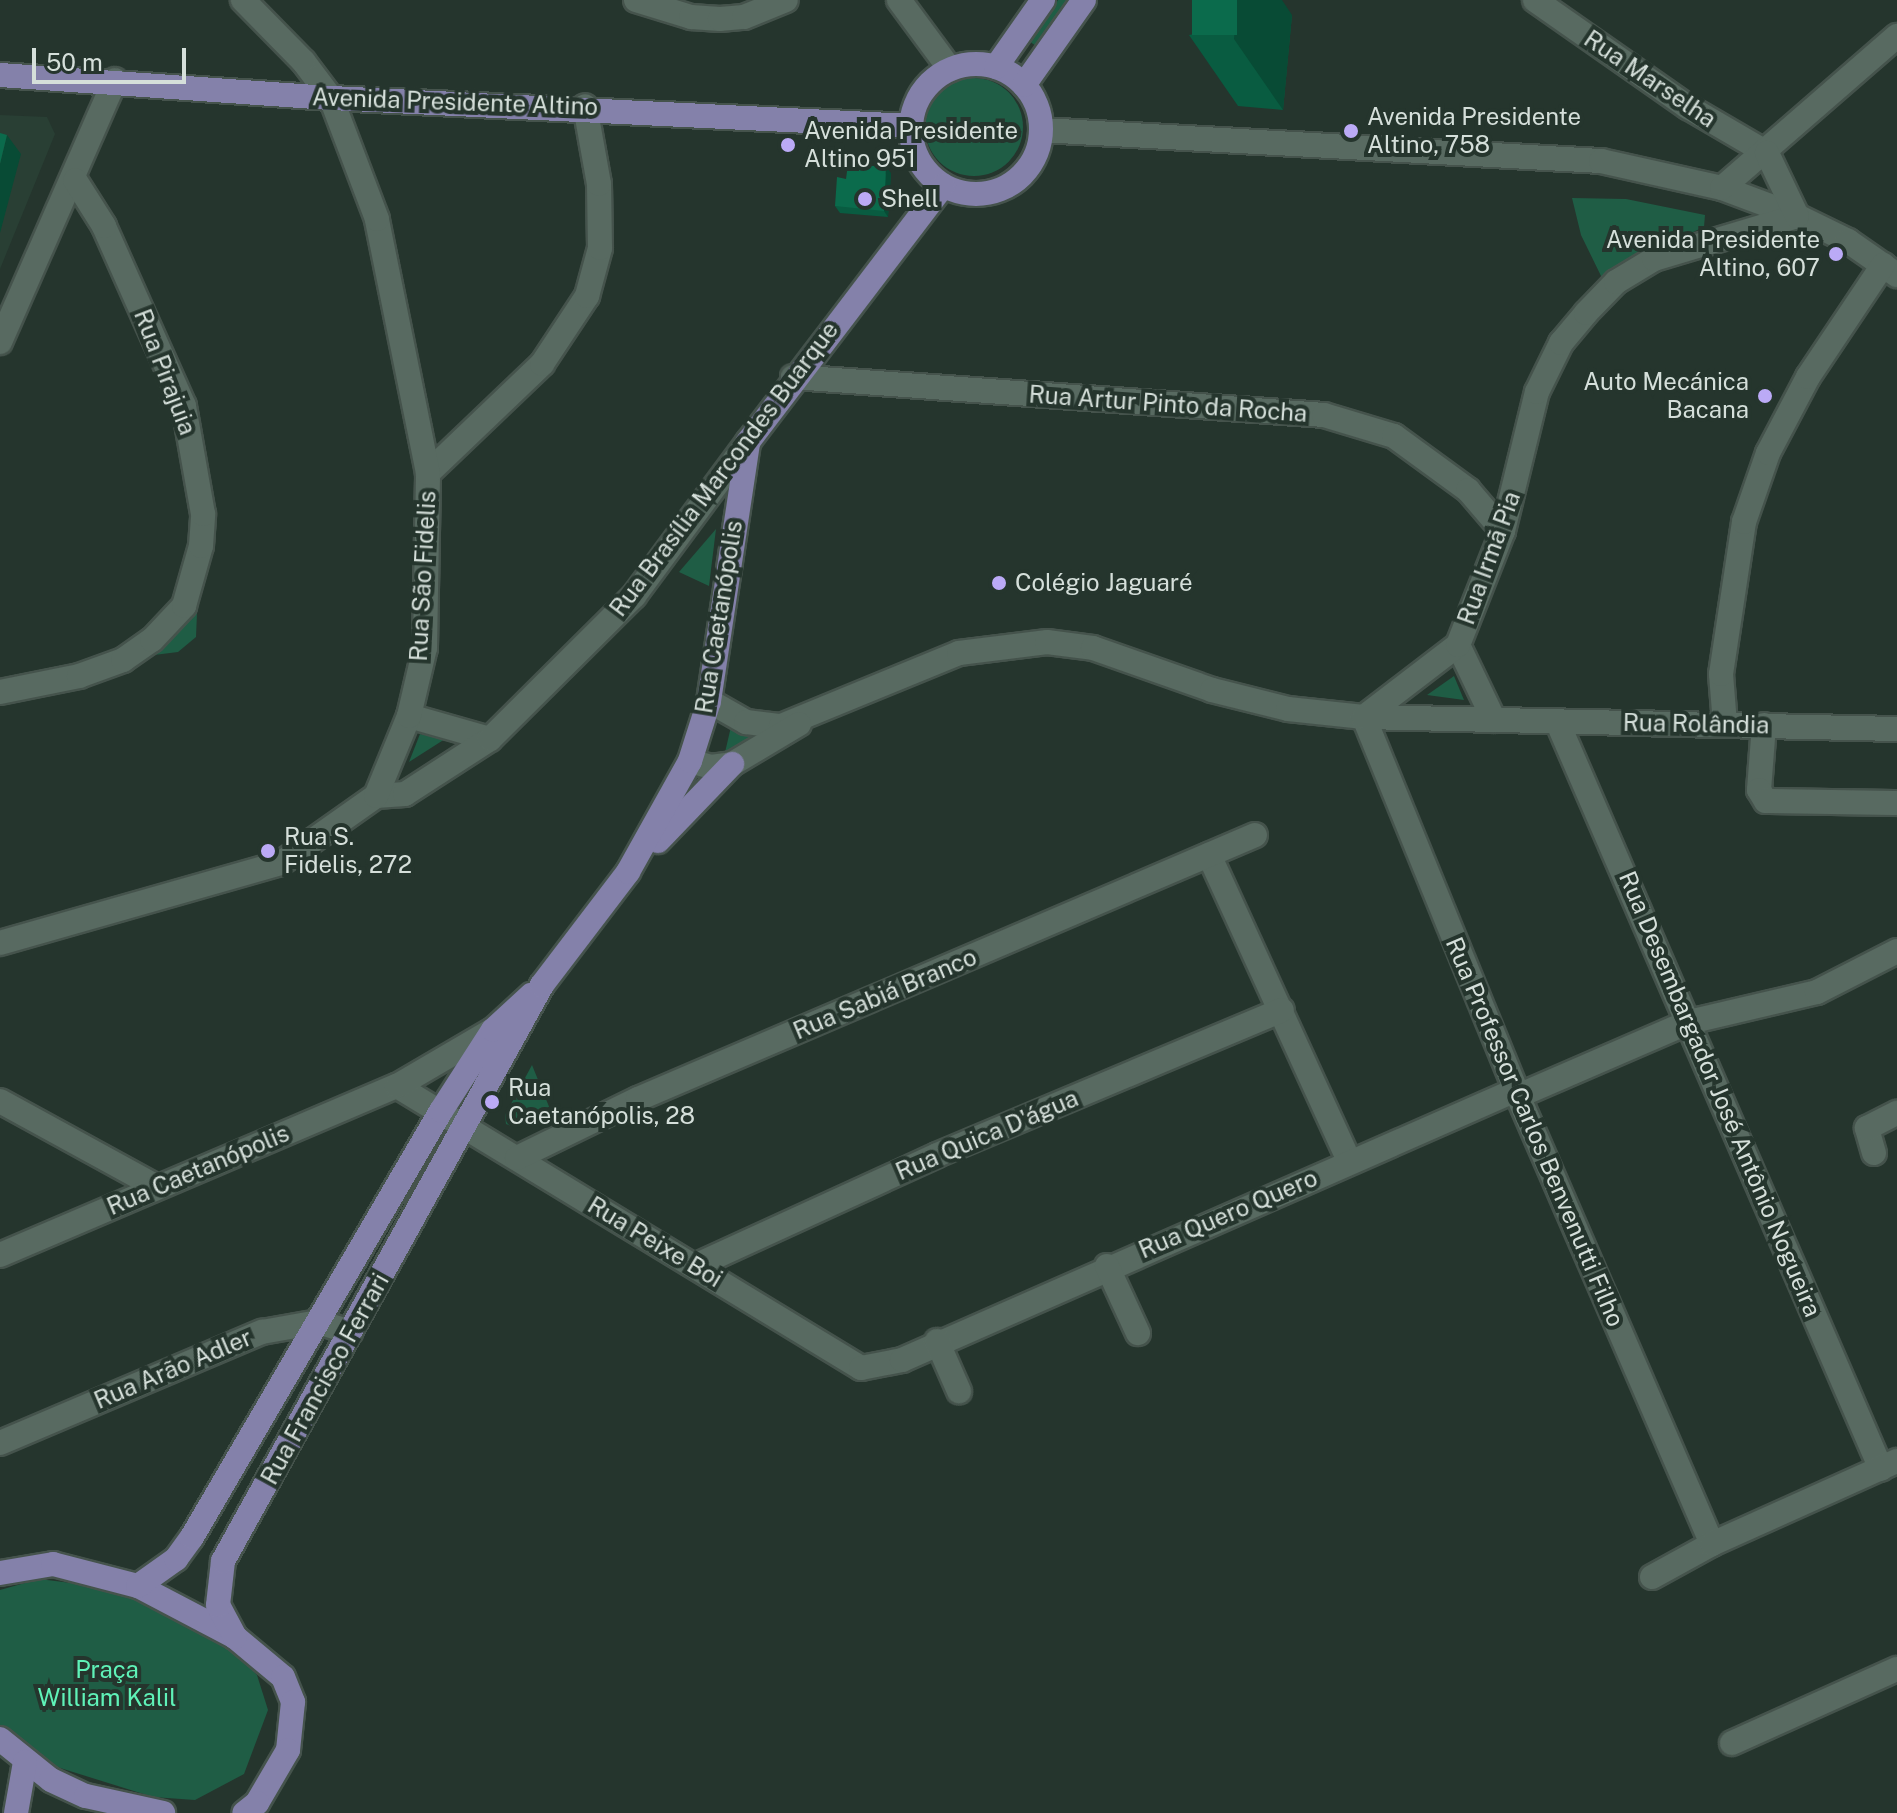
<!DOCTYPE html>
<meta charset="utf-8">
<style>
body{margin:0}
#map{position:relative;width:1897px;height:1813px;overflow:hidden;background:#25352d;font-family:"Public Sans",sans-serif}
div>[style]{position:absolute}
.built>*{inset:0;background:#293f34}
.green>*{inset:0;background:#1f5d45}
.round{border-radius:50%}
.roads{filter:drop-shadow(2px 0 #45534c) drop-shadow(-2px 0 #45534c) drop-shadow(0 2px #45534c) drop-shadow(0 -2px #45534c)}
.minor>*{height:24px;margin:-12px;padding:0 12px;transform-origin:12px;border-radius:12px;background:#586a61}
.major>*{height:24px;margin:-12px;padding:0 12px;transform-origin:12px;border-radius:12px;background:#8481aa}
.major>.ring{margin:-12px;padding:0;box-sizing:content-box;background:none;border:24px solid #8481aa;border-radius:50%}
.wall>*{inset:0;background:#095c41}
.shaded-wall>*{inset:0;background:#084b35}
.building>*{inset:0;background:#0b6b4c;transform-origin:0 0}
.dots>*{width:22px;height:22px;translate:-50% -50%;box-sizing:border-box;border:4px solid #25352d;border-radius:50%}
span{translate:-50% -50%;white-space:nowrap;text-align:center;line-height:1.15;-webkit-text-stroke:8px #25352d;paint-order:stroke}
.street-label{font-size:24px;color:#d5dfda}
.poi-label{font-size:24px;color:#d5dfda}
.left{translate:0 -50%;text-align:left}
.right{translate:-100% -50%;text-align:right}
.park-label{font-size:24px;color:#5ff2b8}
.scale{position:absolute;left:32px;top:48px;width:154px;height:36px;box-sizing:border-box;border:4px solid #d5dfda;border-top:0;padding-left:10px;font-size:24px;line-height:28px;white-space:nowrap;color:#d5dfda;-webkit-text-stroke:6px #25352d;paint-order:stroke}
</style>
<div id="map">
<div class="built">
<i style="clip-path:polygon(0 115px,47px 117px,55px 134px,0 269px)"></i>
</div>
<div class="green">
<i style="clip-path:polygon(1058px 0,1069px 0,1036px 46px,1029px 41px)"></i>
<i class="round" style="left:925px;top:78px;width:98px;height:98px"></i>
<i style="clip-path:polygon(1572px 198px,1626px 199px,1705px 215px,1704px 227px,1621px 265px,1603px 280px,1581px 235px)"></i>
<i style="clip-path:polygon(716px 529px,709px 586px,679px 572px)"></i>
<i style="clip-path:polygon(191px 599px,197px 613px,196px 637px,178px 652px,146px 656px)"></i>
<i style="clip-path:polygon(1454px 676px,1464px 700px,1427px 695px)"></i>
<i style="clip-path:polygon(733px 718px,758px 732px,723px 761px)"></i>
<i style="clip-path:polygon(420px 734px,445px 739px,409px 762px)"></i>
<i style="clip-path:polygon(532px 1065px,550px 1109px,514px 1127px,506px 1124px,505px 1115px)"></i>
<i style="clip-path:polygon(39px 1579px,136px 1591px,231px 1644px,257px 1675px,268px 1710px,244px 1774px,195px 1800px,153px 1797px,57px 1767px,0 1726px,0 1590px)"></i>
</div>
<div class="roads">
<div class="minor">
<i style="left:636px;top:0;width:58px;rotate:17.2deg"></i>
<i style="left:691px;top:17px;width:29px;rotate:4deg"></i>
<i style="left:720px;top:19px;width:24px;rotate:-5deg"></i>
<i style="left:744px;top:17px;width:45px;rotate:-22deg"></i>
<i style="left:899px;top:0;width:86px;rotate:53.5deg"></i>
<i style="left:1535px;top:0;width:187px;rotate:35deg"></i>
<i style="left:1688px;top:107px;width:91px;rotate:30.2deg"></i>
<i style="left:1041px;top:130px;width:561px;rotate:3.17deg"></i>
<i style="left:1601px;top:161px;width:124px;rotate:12.6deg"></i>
<i style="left:1722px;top:188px;width:80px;rotate:20.5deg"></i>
<i style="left:1797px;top:216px;width:57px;rotate:26.1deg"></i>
<i style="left:1848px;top:241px;width:60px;rotate:34.8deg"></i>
<i style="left:1722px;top:188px;width:232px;rotate:-41deg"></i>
<i style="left:0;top:342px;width:286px;rotate:-66.3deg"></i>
<i style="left:793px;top:377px;width:532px;rotate:4.09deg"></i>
<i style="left:1324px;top:415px;width:73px;rotate:16.7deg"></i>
<i style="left:1394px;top:436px;width:92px;rotate:36.1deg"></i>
<i style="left:1468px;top:490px;width:54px;rotate:49.5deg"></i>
<i style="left:428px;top:473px;width:158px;rotate:-43.7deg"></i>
<i style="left:542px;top:364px;width:82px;rotate:-56.5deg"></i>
<i style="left:587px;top:296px;width:50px;rotate:-74.8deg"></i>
<i style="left:600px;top:248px;width:64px;rotate:-90.9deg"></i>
<i style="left:599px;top:184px;width:79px;rotate:-100.2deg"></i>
<i style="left:1458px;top:645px;width:83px;rotate:64.4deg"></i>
<i style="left:0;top:692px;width:81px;rotate:-11.4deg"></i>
<i style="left:79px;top:676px;width:47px;rotate:-20deg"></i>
<i style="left:123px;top:660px;width:35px;rotate:-35deg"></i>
<i style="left:152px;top:640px;width:47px;rotate:-46.7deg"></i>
<i style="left:184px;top:606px;width:62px;rotate:-74.2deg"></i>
<i style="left:201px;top:546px;width:32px;rotate:-86deg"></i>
<i style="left:203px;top:514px;width:110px;rotate:-100deg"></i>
<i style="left:184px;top:406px;width:197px;rotate:-114deg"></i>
<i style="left:104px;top:226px;width:54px;rotate:-122.2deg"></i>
<i style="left:709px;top:701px;width:43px;rotate:29.6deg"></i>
<i style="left:746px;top:722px;width:35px;rotate:7deg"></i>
<i style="left:781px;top:726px;width:192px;rotate:-22.3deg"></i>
<i style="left:959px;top:653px;width:89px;rotate:-7.1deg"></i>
<i style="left:1047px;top:642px;width:46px;rotate:7.4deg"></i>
<i style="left:1093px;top:648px;width:126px;rotate:19.4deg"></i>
<i style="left:1212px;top:690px;width:78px;rotate:14deg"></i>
<i style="left:1288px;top:709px;width:76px;rotate:6deg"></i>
<i style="left:1364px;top:717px;width:118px;rotate:-37.5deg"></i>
<i style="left:1458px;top:645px;width:123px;rotate:-68.5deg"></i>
<i style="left:1503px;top:531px;width:143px;rotate:-76.3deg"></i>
<i style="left:1537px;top:392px;width:55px;rotate:-63.9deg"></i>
<i style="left:1561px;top:343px;width:39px;rotate:-50deg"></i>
<i style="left:1586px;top:313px;width:43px;rotate:-45.9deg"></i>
<i style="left:1616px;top:282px;width:44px;rotate:-31.2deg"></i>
<i style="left:1654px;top:259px;width:149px;rotate:-16.7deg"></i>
<i style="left:1797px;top:216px;width:70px;rotate:-115.5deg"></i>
<i style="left:409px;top:716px;width:84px;rotate:15.9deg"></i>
<i style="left:1557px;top:721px;width:815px;rotate:66.58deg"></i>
<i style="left:1725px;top:724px;width:50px;rotate:-94.6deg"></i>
<i style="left:1721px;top:674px;width:154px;rotate:-81.4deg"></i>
<i style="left:1744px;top:522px;width:73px;rotate:-70.8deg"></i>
<i style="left:1768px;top:453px;width:86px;rotate:-62.2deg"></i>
<i style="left:1808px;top:377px;width:135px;rotate:-56.2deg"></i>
<i style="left:1764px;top:725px;width:65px;rotate:94.4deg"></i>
<i style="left:1759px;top:790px;width:13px;rotate:58deg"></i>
<i style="left:1766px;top:801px;width:131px;rotate:0.9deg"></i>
<i style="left:690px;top:761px;width:22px;rotate:16deg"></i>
<i style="left:711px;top:767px;width:21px;rotate:-8deg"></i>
<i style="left:732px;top:764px;width:78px;rotate:-30.8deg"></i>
<i style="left:376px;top:796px;width:29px;rotate:-4deg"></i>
<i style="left:405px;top:794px;width:101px;rotate:-32.9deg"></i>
<i style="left:490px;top:739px;width:203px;rotate:-44.8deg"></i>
<i style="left:634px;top:596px;width:192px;rotate:-53.5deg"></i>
<i style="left:1209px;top:855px;width:337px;rotate:65.4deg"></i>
<i style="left:0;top:943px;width:292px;rotate:-15.9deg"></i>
<i style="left:281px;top:863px;width:116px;rotate:-35.2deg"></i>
<i style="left:376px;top:796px;width:87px;rotate:-67.6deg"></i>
<i style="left:409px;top:716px;width:70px;rotate:-76.8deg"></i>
<i style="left:425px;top:648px;width:175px;rotate:-89deg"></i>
<i style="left:428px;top:473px;width:259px;rotate:-101.4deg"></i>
<i style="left:377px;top:219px;width:129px;rotate:-110.8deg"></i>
<i style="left:331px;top:98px;width:46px;rotate:-127.1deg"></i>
<i style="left:303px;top:61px;width:86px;rotate:-134.5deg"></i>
<i style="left:397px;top:1086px;width:543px;rotate:31.29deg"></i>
<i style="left:861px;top:1368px;width:42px;rotate:-11deg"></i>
<i style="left:902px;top:1360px;width:671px;rotate:-23.74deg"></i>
<i style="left:1518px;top:1096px;width:186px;rotate:-23.4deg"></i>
<i style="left:1689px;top:1022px;width:131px;rotate:-13.2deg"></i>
<i style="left:1817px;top:992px;width:90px;rotate:-27.1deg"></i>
<i style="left:0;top:1101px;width:179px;rotate:28.7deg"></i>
<i style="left:1874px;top:1153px;width:26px;rotate:-106deg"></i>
<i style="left:1867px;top:1128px;width:34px;rotate:-27deg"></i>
<i style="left:517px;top:1158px;width:135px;rotate:-26deg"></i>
<i style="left:638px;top:1099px;width:671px;rotate:-23.16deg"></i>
<i style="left:0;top:1255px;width:431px;rotate:-23.1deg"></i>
<i style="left:397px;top:1086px;width:111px;rotate:-30.3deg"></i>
<i style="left:695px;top:1266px;width:266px;rotate:-24.6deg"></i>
<i style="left:937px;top:1155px;width:374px;rotate:-22.8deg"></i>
<i style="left:1107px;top:1266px;width:74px;rotate:65.2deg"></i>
<i style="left:937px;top:1341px;width:55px;rotate:66.3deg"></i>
<i style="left:0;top:1443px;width:285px;rotate:-23deg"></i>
<i style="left:262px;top:1332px;width:57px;rotate:-10.1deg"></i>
<i style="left:318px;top:1322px;width:34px;rotate:17deg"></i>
<i style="left:1712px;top:1544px;width:495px;rotate:-113.4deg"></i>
<i style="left:1516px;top:1090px;width:403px;rotate:-112.2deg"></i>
<i style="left:1364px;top:717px;width:533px;rotate:1.29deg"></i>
<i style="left:1652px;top:1577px;width:68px;rotate:-28.8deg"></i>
<i style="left:1712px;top:1544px;width:203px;rotate:-24.2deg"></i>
<i style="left:1732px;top:1743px;width:181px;rotate:-24.2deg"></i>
</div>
<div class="major">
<i class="ring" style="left:911px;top:64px;width:106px;height:106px"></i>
<i style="left:996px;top:67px;width:82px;rotate:-55deg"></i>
<i style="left:0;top:75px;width:332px;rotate:4deg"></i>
<i style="left:331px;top:98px;width:581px;rotate:2.76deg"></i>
<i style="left:1024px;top:85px;width:104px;rotate:-54.8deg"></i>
<i style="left:658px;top:841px;width:107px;rotate:-46.1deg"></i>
<i style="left:0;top:1573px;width:54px;rotate:-9.6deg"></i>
<i style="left:53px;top:1564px;width:88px;rotate:14.5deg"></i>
<i style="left:138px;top:1586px;width:110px;rotate:27.7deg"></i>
<i style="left:235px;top:1637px;width:62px;rotate:39.8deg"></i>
<i style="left:283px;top:1677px;width:27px;rotate:68deg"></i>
<i style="left:293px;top:1702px;width:48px;rotate:95.9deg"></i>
<i style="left:288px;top:1750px;width:61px;rotate:120.3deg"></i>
<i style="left:257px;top:1803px;width:16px;rotate:142deg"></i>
<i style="left:138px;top:1586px;width:47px;rotate:-35.4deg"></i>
<i style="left:176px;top:1559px;width:27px;rotate:-54deg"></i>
<i style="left:192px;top:1537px;width:493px;rotate:-59.7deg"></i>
<i style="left:441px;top:1111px;width:96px;rotate:-57.3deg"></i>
<i style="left:493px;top:1030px;width:52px;rotate:-42.6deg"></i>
<i style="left:235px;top:1637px;width:36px;rotate:-118deg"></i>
<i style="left:218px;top:1605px;width:44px;rotate:-83.5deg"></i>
<i style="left:223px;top:1561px;width:658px;rotate:-61.02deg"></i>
<i style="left:542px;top:985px;width:142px;rotate:-52.7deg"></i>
<i style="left:628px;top:872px;width:127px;rotate:-60.8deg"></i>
<i style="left:690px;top:761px;width:63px;rotate:-72.4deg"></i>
<i style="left:709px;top:701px;width:262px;rotate:-81.4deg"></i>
<i style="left:748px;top:442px;width:322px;rotate:-52.7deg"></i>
<i style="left:0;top:1739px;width:65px;rotate:38.8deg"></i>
<i style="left:51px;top:1780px;width:38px;rotate:25deg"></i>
<i style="left:86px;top:1796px;width:79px;rotate:12.4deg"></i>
<i style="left:16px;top:1813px;width:52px;rotate:-80deg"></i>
</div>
</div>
<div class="wall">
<i style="clip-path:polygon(1292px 15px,1283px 110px,1238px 106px,1189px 35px)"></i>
<i style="clip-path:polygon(891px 173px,888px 217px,840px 213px,835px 206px,846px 179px)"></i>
</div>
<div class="shaded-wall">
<i style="clip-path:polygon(1237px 0,1282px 0,1292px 15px,1283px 110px,1234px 39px)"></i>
<i style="clip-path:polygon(7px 135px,21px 154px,0 233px,0 164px)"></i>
<i style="clip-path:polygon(886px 167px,891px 173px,888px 217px,884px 211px)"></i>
</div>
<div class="building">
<i style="left:1192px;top:0;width:45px;height:35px"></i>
<i style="clip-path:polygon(0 133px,7px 135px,0 164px)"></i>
<i style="clip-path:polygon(848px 164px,886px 167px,884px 211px,835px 206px,837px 177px,846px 179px)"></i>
</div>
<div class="dots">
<i style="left:1351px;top:131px;background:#bbaaf6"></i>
<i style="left:788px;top:145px;background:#bbaaf6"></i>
<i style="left:865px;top:199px;background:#bbaaf6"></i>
<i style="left:1836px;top:254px;background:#bbaaf6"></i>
<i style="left:1765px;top:396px;background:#bbaaf6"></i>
<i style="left:999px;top:583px;background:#bbaaf6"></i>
<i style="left:268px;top:851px;background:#bbaaf6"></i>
<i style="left:492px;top:1102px;background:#bbaaf6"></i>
</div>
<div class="street-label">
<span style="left:1650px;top:79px;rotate:34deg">Rua Marselha</span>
<span style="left:455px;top:102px;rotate:2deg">Avenida Presidente Altino</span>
<span style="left:165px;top:372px;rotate:69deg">Rua Pirajuia</span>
<span style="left:1168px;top:404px;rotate:4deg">Rua Artur Pinto da Rocha</span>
<span style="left:724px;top:469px;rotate:-53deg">Rua Brasília Marcondes Buarque</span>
<span style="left:1489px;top:558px;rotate:-70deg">Rua Irmã Pia</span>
<span style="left:423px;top:576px;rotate:-87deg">Rua São Fidelis</span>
<span style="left:719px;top:617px;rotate:-81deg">Rua Caetanópolis</span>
<span style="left:1696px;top:724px;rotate:1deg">Rua Rolândia</span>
<span style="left:885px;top:994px;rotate:-23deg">Rua Sabiá Branco</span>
<span style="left:1720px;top:1094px;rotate:67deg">Rua Desembargador José Antônio Nogueira</span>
<span style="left:1535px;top:1132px;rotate:67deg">Rua Professor Carlos Benvenutti Filho</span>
<span style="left:987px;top:1135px;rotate:-23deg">Rua Quica D'água</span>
<span style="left:198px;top:1170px;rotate:-23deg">Rua Caetanópolis</span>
<span style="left:1228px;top:1214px;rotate:-23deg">Rua Quero Quero</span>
<span style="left:655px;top:1242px;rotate:31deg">Rua Peixe Boi</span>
<span style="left:173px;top:1369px;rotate:-23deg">Rua Arão Adler</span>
<span style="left:325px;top:1379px;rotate:-61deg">Rua Francisco Ferrari</span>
</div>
<div class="poi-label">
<span class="left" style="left:1367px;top:131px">Avenida Presidente<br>Altino, 758</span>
<span class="left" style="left:804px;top:145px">Avenida Presidente<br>Altino 951</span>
<span class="left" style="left:881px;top:199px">Shell</span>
<span class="right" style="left:1820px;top:254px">Avenida Presidente<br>Altino, 607</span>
<span class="right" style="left:1749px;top:396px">Auto Mecánica<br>Bacana</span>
<span class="left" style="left:1015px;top:583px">Colégio Jaguaré</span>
<span class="left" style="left:284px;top:851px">Rua S.<br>Fidelis, 272</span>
<span class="left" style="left:508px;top:1102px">Rua<br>Caetanópolis, 28</span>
</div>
<div class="park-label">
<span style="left:107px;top:1684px">Praça<br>William Kalil</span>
</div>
<div class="scale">50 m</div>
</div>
